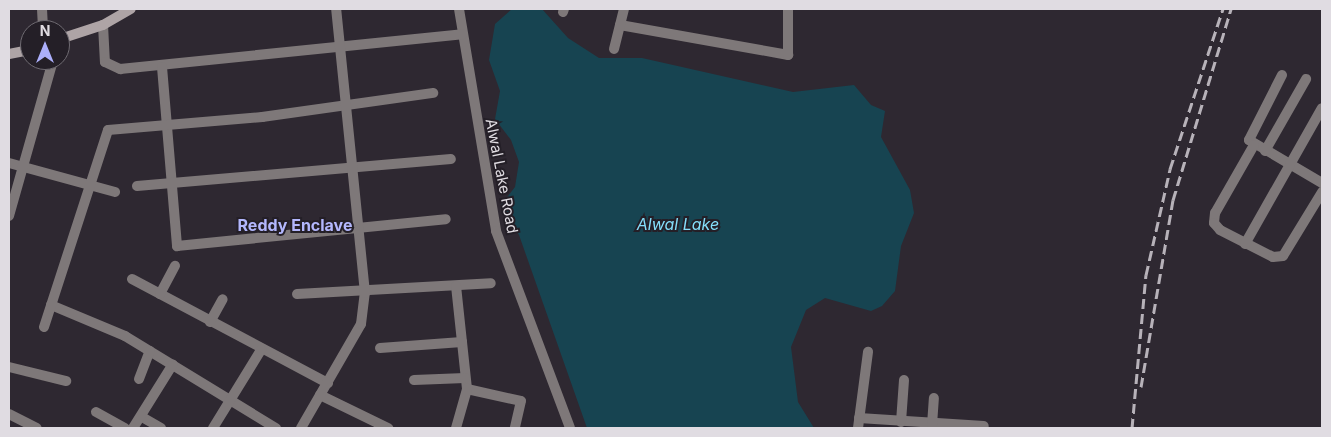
<!DOCTYPE html>
<style>
body{margin:0}
#map{position:relative;width:1331px;height:437px;overflow:hidden;background:#2e2831;font-family:Inter,sans-serif}
div>[style]{position:absolute}
.water>*{inset:0;background:#174451}
.minor>*{height:10px;margin:-5px;padding:0 5px;transform-origin:5px;border-radius:5px;background:#7e7879}
.secondary>*{height:10px;margin:-5px;padding:0 5px;transform-origin:5px;border-radius:5px;background:#aea4a6}
.rail>*{height:3px;margin-top:-1.5px;transform-origin:0;background:repeating-linear-gradient(90deg,#b7b2b9 0 10px,transparent 0 15px)}
span{translate:-50% -50%;white-space:nowrap;text-align:center;line-height:1.15;-webkit-text-stroke:4px #241f27;paint-order:stroke}
.street-label{font-size:15px;color:#e0dce2}
.water-label{font-size:16px;color:#84defa;font-style:italic}
.neighbourhood-label{font-size:16px;color:#b3b7fd;font-weight:700}
.frame{position:absolute;inset:0;border:10px solid #e0dce2;pointer-events:none}
.north{position:absolute;left:20px;top:20px;width:50px;height:50px;box-sizing:border-box;background:#241f27;border:1px solid #6f6b72;border-radius:50%;rotate:0deg;font-size:14px;font-weight:700;line-height:20px;text-align:center;color:#e0dce2}
.north::after{content:'';display:block;margin:auto;width:18px;height:22px;background:#acaffb;clip-path:polygon(50% 0,100% 100%,50% 72%,0 100%)}
</style>
<div id="map">
<div class="water">
<i style="clip-path:polygon(512px 9px,542px 9px,568px 38px,599px 58px,642px 58px,793px 92px,854px 85px,871px 105px,885px 111px,881px 137px,910px 190px,914px 213px,901px 246px,895px 291px,882px 306px,871px 311px,825px 298px,806px 310px,791px 347px,798px 402px,814px 428px,587px 428px,519px 235px,501px 205px,515px 187px,519px 162px,511px 140px,495px 119px,500px 91px,489px 60px,495px 24px)"></i>
</div>
<div class="minor">
<i style="left:42px;top:9px;width:21px;rotate:87deg"></i>
<i style="left:459px;top:9px;width:225px;rotate:80.5deg"></i>
<i style="left:496px;top:231px;width:210px;rotate:69.4deg"></i>
<i style="left:563px;top:12px;width:3px;rotate:-72deg"></i>
<i style="left:103px;top:25px;width:37px;rotate:87deg"></i>
<i style="left:105px;top:62px;width:17px;rotate:25deg"></i>
<i style="left:120px;top:69px;width:344px;rotate:-5.8deg"></i>
<i style="left:620px;top:25px;width:171px;rotate:10.1deg"></i>
<i style="left:788px;top:55px;width:46px;rotate:-90deg"></i>
<i style="left:614px;top:49px;width:41px;rotate:-76deg"></i>
<i style="left:162px;top:67px;width:180px;rotate:85.2deg"></i>
<i style="left:177px;top:246px;width:270px;rotate:-5.7deg"></i>
<i style="left:1282px;top:75px;width:73px;rotate:116.9deg"></i>
<i style="left:1249px;top:140px;width:85px;rotate:30.5deg"></i>
<i style="left:1254px;top:145px;width:78px;rotate:119.8deg"></i>
<i style="left:1215px;top:213px;width:10px;rotate:96deg"></i>
<i style="left:1214px;top:223px;width:9px;rotate:49deg"></i>
<i style="left:1220px;top:230px;width:59px;rotate:27deg"></i>
<i style="left:1273px;top:257px;width:10px;rotate:-6deg"></i>
<i style="left:1283px;top:256px;width:75px;rotate:-58.6deg"></i>
<i style="left:1265px;top:151px;width:83px;rotate:-60.3deg"></i>
<i style="left:9px;top:163px;width:110px;rotate:15.3deg"></i>
<i style="left:137px;top:186px;width:315px;rotate:-4.9deg"></i>
<i style="left:9px;top:216px;width:162px;rotate:-74.2deg"></i>
<i style="left:1245px;top:244px;width:156px;rotate:-60.5deg"></i>
<i style="left:132px;top:279px;width:222px;rotate:28deg"></i>
<i style="left:160px;top:294px;width:32px;rotate:-62deg"></i>
<i style="left:297px;top:294px;width:194px;rotate:-3.2deg"></i>
<i style="left:51px;top:305px;width:80px;rotate:22.7deg"></i>
<i style="left:125px;top:336px;width:177px;rotate:31.4deg"></i>
<i style="left:210px;top:322px;width:26px;rotate:-61deg"></i>
<i style="left:44px;top:327px;width:207px;rotate:-72deg"></i>
<i style="left:108px;top:130px;width:155px;rotate:-4.8deg"></i>
<i style="left:262px;top:117px;width:173px;rotate:-8deg"></i>
<i style="left:462px;top:342px;width:47px;rotate:83.9deg"></i>
<i style="left:467px;top:389px;width:55px;rotate:12.5deg"></i>
<i style="left:521px;top:401px;width:28px;rotate:103deg"></i>
<i style="left:380px;top:348px;width:82px;rotate:-4.2deg"></i>
<i style="left:462px;top:342px;width:56px;rotate:-96.1deg"></i>
<i style="left:9px;top:367px;width:59px;rotate:13.8deg"></i>
<i style="left:139px;top:379px;width:30px;rotate:-69deg"></i>
<i style="left:414px;top:380px;width:51px;rotate:-2.2deg"></i>
<i style="left:320px;top:395px;width:76px;rotate:25.9deg"></i>
<i style="left:96px;top:412px;width:33px;rotate:29deg"></i>
<i style="left:9px;top:414px;width:31px;rotate:27deg"></i>
<i style="left:142px;top:417px;width:22px;rotate:30deg"></i>
<i style="left:859px;top:418px;width:125px;rotate:3.7deg"></i>
<i style="left:901px;top:422px;width:42px;rotate:-85.9deg"></i>
<i style="left:932px;top:425px;width:27px;rotate:-86deg"></i>
<i style="left:133px;top:428px;width:75px;rotate:-58deg"></i>
<i style="left:213px;top:428px;width:92px;rotate:-58.4deg"></i>
<i style="left:301px;top:428px;width:120px;rotate:-60deg"></i>
<i style="left:361px;top:324px;width:31px;rotate:-83deg"></i>
<i style="left:365px;top:293px;width:285px;rotate:-95.8deg"></i>
<i style="left:456px;top:428px;width:41px;rotate:-74.2deg"></i>
<i style="left:858px;top:428px;width:77px;rotate:-82.5deg"></i>
</div>
<div class="secondary">
<i style="left:60px;top:39px;width:45px;rotate:-18deg"></i>
<i style="left:103px;top:25px;width:32px;rotate:-30deg"></i>
<i style="left:9px;top:54px;width:21px;rotate:-11deg"></i>
</div>
<div class="rail">
<i style="left:1141px;top:387px;width:190px;rotate:-80.3deg"></i>
<i style="left:1173px;top:200px;width:200px;rotate:-73.1deg"></i>
<i style="left:1132px;top:428px;width:154px;rotate:-84.8deg"></i>
<i style="left:1146px;top:275px;width:109px;rotate:-77.2deg"></i>
<i style="left:1170px;top:169px;width:169px;rotate:-71.7deg"></i>
</div>
<div class="street-label">
<span style="left:502px;top:176px;rotate:79deg">Alwal Lake Road</span>
</div>
<div class="water-label">
<span style="left:678px;top:224px">Alwal Lake</span>
</div>
<div class="neighbourhood-label">
<span style="left:295px;top:225px">Reddy Enclave</span>
</div>
<div class="frame"></div>
<div class="north">N</div>
</div>
